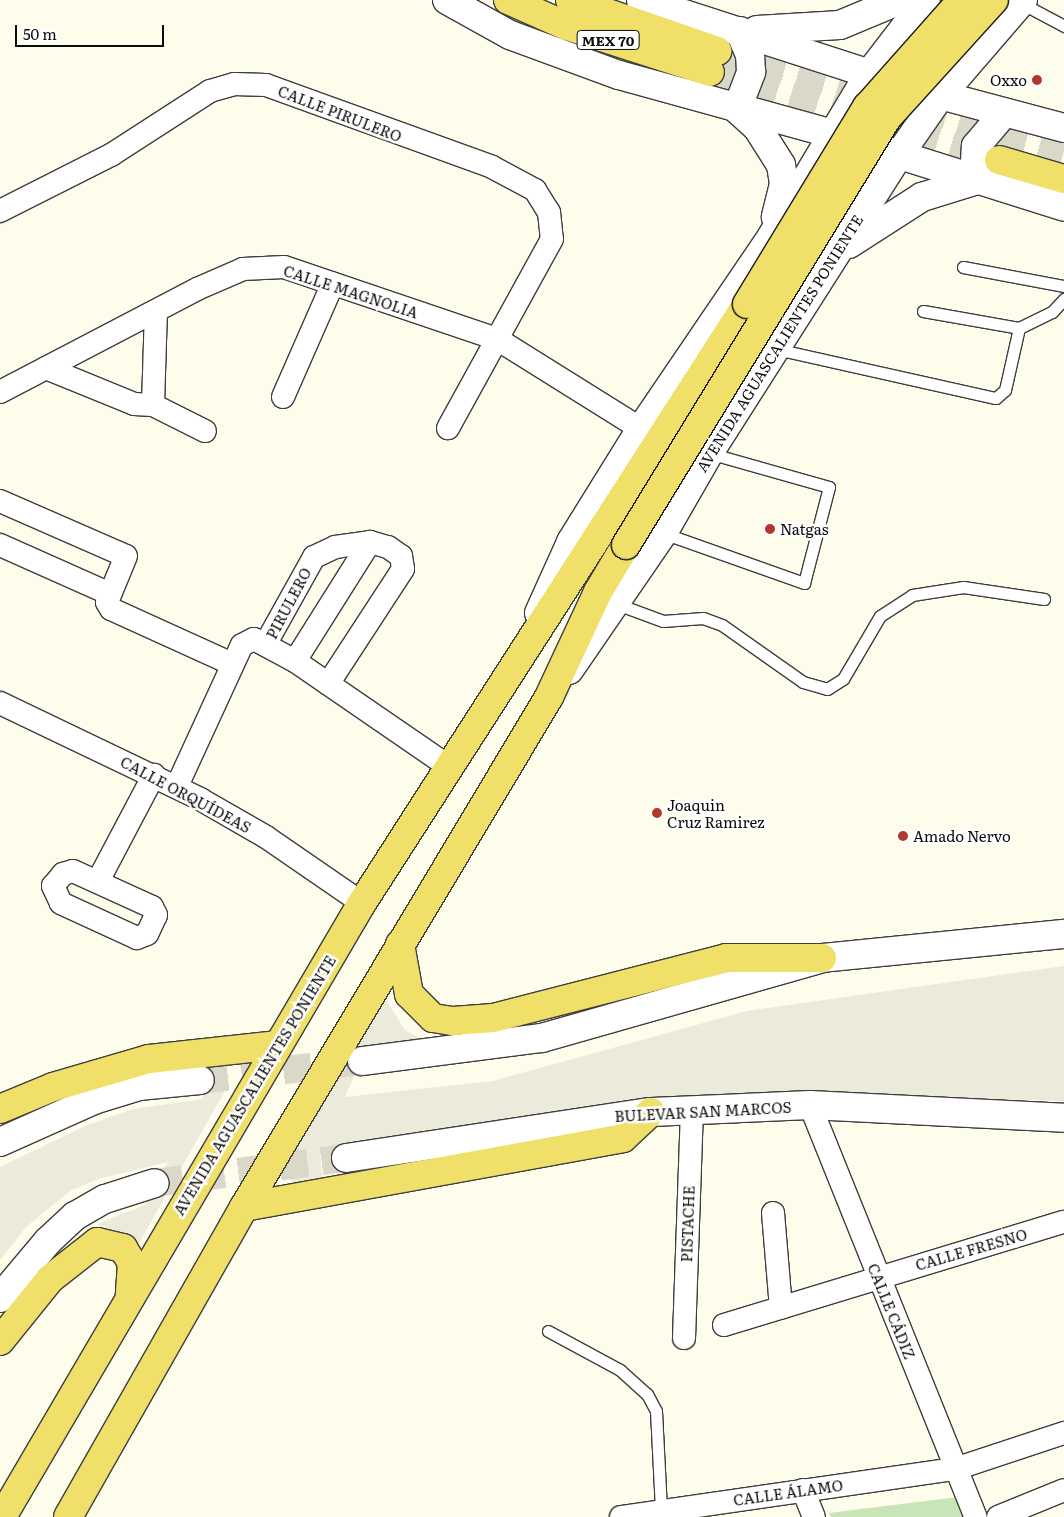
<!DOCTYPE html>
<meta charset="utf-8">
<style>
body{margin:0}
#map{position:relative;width:1064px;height:1517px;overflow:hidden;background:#fefceb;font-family:Literata,serif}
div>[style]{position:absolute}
.green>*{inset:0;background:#c9e5b7}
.plaza>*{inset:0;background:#eceadb}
.tertiary-tunnel>*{height:28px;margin-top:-14px;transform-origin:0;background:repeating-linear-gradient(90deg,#dad8c9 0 28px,transparent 0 42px)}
.primary-tunnel>*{height:28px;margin-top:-14px;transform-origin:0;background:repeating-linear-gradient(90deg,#dad8c9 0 28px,transparent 0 42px)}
.roads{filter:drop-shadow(1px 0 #3e3e3e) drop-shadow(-1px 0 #3e3e3e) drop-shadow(0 1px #3e3e3e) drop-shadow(0 -1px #3e3e3e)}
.service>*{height:11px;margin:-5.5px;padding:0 5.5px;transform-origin:5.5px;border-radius:5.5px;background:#fff}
.minor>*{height:22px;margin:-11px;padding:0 11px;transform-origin:11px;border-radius:11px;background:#fff}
.tertiary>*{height:28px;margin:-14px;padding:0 14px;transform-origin:14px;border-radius:14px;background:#fff}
.primary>*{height:28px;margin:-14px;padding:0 14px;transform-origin:14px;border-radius:14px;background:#f0e069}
.bridges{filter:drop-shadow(1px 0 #1c1c1c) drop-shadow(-1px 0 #1c1c1c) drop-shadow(0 1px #1c1c1c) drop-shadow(0 -1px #1c1c1c)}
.primary-bridge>*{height:28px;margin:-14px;padding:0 14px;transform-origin:14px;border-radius:14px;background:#f0e069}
.dots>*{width:14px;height:14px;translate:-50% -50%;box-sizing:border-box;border:2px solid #fff;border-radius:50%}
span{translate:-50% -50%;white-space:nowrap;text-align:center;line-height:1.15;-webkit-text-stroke:5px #fff;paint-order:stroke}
.shield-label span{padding:1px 4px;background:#fff;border:1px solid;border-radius:4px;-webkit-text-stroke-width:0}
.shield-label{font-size:14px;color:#0b0b0b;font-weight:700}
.poi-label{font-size:15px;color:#0b0b0b}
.right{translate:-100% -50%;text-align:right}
.left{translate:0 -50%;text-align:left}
.street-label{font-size:15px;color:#0b0b0b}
.scale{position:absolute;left:15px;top:25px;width:149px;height:22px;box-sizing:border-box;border:2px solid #0b0b0b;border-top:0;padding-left:6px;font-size:15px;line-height:18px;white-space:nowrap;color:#0b0b0b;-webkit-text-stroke:4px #fff;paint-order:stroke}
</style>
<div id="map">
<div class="green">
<i style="clip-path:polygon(958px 1497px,965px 1517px,831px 1517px,829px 1513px)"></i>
</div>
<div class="plaza">
<i style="clip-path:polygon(1064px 966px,1064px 1101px,761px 1092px,700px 1097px,320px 1155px,324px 1193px,295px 1186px,287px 1175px,286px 1159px,386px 1000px,405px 1030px,423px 1040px,363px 1054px,345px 1097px,493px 1081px,747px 1011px)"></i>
<i style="clip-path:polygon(200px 1059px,227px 1071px,227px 1087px,139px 1243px,97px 1224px,145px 1205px,168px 1162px,98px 1179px,70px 1191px,26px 1227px,0 1260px,0 1167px,85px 1126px,133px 1109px,203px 1099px)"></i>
</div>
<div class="tertiary-tunnel">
<i style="left:200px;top:1080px;width:163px;rotate:-6.7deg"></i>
<i style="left:155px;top:1183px;width:193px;rotate:-7.5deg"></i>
</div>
<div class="primary-tunnel">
<i style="left:717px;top:51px;width:361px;rotate:15.8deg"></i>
<i style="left:710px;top:72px;width:301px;rotate:17deg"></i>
</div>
<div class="roads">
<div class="service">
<i style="left:1021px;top:3px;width:49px;rotate:28.1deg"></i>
<i style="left:963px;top:267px;width:103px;rotate:10.7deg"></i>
<i style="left:923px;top:311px;width:97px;rotate:10deg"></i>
<i style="left:776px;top:349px;width:225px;rotate:12.6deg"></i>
<i style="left:996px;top:398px;width:12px;rotate:-42deg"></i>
<i style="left:1005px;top:390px;width:64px;rotate:-77.3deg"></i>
<i style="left:1019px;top:328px;width:37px;rotate:-26deg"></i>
<i style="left:1052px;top:312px;width:18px;rotate:-47deg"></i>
<i style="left:663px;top:533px;width:150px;rotate:19.5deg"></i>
<i style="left:804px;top:583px;width:99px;rotate:-75.4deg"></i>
<i style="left:829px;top:487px;width:125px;rotate:-164.2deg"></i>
<i style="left:617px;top:604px;width:49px;rotate:20.3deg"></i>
<i style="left:663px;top:621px;width:40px;rotate:-4.3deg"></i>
<i style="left:703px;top:618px;width:20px;rotate:20deg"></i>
<i style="left:722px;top:625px;width:99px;rotate:35.1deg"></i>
<i style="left:803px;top:682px;width:25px;rotate:16deg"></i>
<i style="left:827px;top:689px;width:19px;rotate:-32deg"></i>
<i style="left:843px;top:679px;width:73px;rotate:-59.6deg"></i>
<i style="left:880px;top:616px;width:38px;rotate:-33deg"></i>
<i style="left:912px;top:595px;width:52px;rotate:-8.9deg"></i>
<i style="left:963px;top:587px;width:82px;rotate:8.4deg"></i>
<i style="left:548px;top:1331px;width:82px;rotate:28.4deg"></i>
<i style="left:620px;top:1370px;width:36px;rotate:42deg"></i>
<i style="left:647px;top:1394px;width:19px;rotate:62deg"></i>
<i style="left:656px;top:1411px;width:99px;rotate:87.1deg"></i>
</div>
<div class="minor">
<i style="left:0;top:211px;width:124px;rotate:-26.8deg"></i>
<i style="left:111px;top:155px;width:118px;rotate:-32.9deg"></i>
<i style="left:210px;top:91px;width:25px;rotate:-16deg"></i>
<i style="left:234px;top:84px;width:32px;rotate:2deg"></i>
<i style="left:266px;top:85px;width:240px;rotate:19.9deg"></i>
<i style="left:492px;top:167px;width:49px;rotate:28.1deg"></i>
<i style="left:535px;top:190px;width:26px;rotate:58deg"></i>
<i style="left:549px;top:212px;width:27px;rotate:84deg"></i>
<i style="left:552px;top:239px;width:216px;rotate:118.8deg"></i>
<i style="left:46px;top:368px;width:95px;rotate:22.2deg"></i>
<i style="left:134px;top:404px;width:19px;rotate:3deg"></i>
<i style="left:153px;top:405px;width:58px;rotate:26.6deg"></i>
<i style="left:0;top:392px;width:222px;rotate:-27.6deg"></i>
<i style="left:197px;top:289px;width:50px;rotate:-23.5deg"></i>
<i style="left:243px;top:269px;width:41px;rotate:-2.8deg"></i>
<i style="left:284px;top:267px;width:225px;rotate:18.7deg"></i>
<i style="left:497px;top:339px;width:170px;rotate:32deg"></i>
<i style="left:283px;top:397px;width:124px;rotate:-66.3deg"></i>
<i style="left:153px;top:405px;width:94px;rotate:-88.2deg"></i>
<i style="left:0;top:501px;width:137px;rotate:23.6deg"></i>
<i style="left:126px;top:556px;width:50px;rotate:112.4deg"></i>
<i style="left:107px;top:602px;width:8px;rotate:60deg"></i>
<i style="left:111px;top:609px;width:133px;rotate:24.4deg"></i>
<i style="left:0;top:545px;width:120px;rotate:24deg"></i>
<i style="left:265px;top:645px;width:101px;rotate:-60.9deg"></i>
<i style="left:314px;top:557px;width:23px;rotate:-25deg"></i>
<i style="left:335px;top:547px;width:35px;rotate:-8deg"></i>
<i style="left:370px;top:542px;width:19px;rotate:16deg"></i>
<i style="left:388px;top:547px;width:16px;rotate:35deg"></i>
<i style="left:401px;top:556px;width:13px;rotate:81deg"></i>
<i style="left:403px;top:569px;width:137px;rotate:123.1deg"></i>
<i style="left:295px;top:661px;width:141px;rotate:-57.8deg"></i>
<i style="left:0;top:703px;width:222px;rotate:25.6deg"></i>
<i style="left:200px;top:799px;width:76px;rotate:29.9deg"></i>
<i style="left:266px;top:837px;width:116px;rotate:34.5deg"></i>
<i style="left:177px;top:786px;width:155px;rotate:-65.3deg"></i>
<i style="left:242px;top:645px;width:13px;rotate:-27deg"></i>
<i style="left:254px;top:639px;width:47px;rotate:28.2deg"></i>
<i style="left:295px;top:661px;width:187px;rotate:34.5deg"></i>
<i style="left:73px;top:871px;width:87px;rotate:24.5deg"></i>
<i style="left:152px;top:907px;width:9px;rotate:63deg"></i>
<i style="left:156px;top:915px;width:21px;rotate:115deg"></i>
<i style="left:147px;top:934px;width:11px;rotate:158deg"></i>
<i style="left:137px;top:938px;width:84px;rotate:-155.3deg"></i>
<i style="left:61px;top:903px;width:19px;rotate:-115deg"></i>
<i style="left:53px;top:886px;width:16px;rotate:-50deg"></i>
<i style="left:63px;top:874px;width:10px;rotate:-17deg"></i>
<i style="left:98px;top:881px;width:120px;rotate:-62.2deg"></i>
<i style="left:810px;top:1105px;width:444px;rotate:68.1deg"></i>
<i style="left:773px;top:1213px;width:95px;rotate:85.2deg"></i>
<i style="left:724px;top:1325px;width:355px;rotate:-16.9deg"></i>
<i style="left:684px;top:1338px;width:227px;rotate:-88deg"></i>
<i style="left:803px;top:1490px;width:29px;rotate:68deg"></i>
<i style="left:621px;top:1517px;width:337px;rotate:-8.2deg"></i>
<i style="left:955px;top:1469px;width:115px;rotate:-18.3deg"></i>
<i style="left:998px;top:1517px;width:71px;rotate:-22.2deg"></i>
</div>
<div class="tertiary">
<i style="left:447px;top:0;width:72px;rotate:29.1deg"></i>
<i style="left:510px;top:35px;width:116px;rotate:20.2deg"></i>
<i style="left:619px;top:75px;width:222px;rotate:15.4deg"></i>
<i style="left:833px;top:134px;width:242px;rotate:17.5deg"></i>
<i style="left:641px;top:0;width:257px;rotate:17.9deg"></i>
<i style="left:757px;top:30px;width:83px;rotate:-3.4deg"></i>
<i style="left:840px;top:25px;width:65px;rotate:-22.6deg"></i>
<i style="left:925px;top:91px;width:144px;rotate:14.9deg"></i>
<i style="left:737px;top:109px;width:40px;rotate:-69deg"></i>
<i style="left:751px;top:72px;width:17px;rotate:-93deg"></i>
<i style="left:750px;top:55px;width:26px;rotate:-113deg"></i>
<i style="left:738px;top:110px;width:25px;rotate:42deg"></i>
<i style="left:757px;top:127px;width:45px;rotate:57.7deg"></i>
<i style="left:781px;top:165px;width:19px;rotate:81deg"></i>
<i style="left:784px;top:184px;width:34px;rotate:104deg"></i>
<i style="left:849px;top:244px;width:87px;rotate:-32.8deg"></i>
<i style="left:922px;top:197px;width:54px;rotate:-17.1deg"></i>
<i style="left:974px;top:181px;width:35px;rotate:-87deg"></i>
<i style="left:976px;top:146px;width:43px;rotate:-49.7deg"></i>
<i style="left:539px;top:613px;width:78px;rotate:-65.7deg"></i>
<i style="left:571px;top:542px;width:133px;rotate:-58.2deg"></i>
<i style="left:641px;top:429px;width:233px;rotate:-55.8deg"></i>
<i style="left:772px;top:236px;width:189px;rotate:-59.1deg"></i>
<i style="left:869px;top:74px;width:93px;rotate:-52.4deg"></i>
<i style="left:569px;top:670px;width:166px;rotate:-55.5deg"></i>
<i style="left:663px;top:533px;width:92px;rotate:-60.1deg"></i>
<i style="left:709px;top:453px;width:353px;rotate:-57.5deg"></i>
<i style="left:899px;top:155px;width:72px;rotate:-55.2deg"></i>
<i style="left:940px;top:96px;width:127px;rotate:-49.2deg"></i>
<i style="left:362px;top:1061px;width:181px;rotate:-7.3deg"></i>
<i style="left:542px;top:1038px;width:291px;rotate:-15.9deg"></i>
<i style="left:822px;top:958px;width:243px;rotate:-5.7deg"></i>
<i style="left:0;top:1142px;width:103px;rotate:-24.1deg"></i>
<i style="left:94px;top:1100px;width:47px;rotate:-17.3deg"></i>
<i style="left:139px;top:1086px;width:61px;rotate:-5.6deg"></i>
<i style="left:346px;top:1158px;width:308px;rotate:-8.6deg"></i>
<i style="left:651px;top:1112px;width:159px;rotate:-2.5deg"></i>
<i style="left:810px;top:1105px;width:254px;rotate:2.9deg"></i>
<i style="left:0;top:1298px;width:75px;rotate:-49.9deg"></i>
<i style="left:48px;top:1241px;width:37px;rotate:-43deg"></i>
<i style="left:75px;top:1216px;width:34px;rotate:-30deg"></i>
<i style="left:105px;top:1199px;width:52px;rotate:-17.7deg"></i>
</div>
<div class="primary">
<i style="left:508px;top:0;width:64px;rotate:23.8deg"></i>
<i style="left:567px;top:26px;width:150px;rotate:17.8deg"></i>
<i style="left:570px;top:0;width:156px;rotate:19.1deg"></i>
<i style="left:999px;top:160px;width:68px;rotate:16.3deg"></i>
<i style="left:400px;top:944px;width:51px;rotate:79.8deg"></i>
<i style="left:409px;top:994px;width:34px;rotate:45deg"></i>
<i style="left:433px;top:1018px;width:20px;rotate:9deg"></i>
<i style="left:453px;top:1021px;width:40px;rotate:-4.3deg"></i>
<i style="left:493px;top:1018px;width:241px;rotate:-14.4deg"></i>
<i style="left:726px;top:958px;width:96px"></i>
<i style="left:0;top:1109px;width:57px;rotate:-22.5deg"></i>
<i style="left:53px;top:1087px;width:100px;rotate:-16.3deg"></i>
<i style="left:149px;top:1059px;width:130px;rotate:-6.2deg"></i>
<i style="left:244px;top:1207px;width:385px;rotate:-10.3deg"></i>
<i style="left:623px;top:1138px;width:38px;rotate:-43deg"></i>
<i style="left:0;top:1341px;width:80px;rotate:-51.1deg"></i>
<i style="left:50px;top:1279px;width:60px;rotate:-38.2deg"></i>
<i style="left:97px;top:1242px;width:27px;rotate:13deg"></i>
<i style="left:123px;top:1248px;width:17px;rotate:59deg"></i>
<i style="left:132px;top:1263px;width:32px;rotate:94deg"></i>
<i style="left:2px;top:1517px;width:712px;rotate:-59.62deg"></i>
<i style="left:362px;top:903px;width:712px;rotate:-57.27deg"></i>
<i style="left:68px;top:1517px;width:356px;rotate:-60.4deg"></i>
<i style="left:244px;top:1207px;width:594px;rotate:-59.12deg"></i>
<i style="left:549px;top:697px;width:116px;rotate:-65deg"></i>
<i style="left:598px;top:592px;width:55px;rotate:-59.2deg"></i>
</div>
</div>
<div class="bridges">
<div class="primary-bridge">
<i style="left:747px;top:304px;width:231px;rotate:-58.7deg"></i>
<i style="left:867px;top:107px;width:143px;rotate:-48.4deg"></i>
<i style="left:626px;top:545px;width:500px;rotate:-58.57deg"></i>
<i style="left:887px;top:118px;width:159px;rotate:-47.8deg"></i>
</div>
</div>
<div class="dots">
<i style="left:1037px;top:80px;background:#b2372d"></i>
<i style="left:770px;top:529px;background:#b2372d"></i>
<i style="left:657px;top:813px;background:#b2372d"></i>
<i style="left:903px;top:836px;background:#b2372d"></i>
</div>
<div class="shield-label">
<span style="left:608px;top:40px">MEX 70</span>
</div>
<div class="poi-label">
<span class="right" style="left:1027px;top:80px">Oxxo</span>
<span class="left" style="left:780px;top:529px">Natgas</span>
<span class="left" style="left:667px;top:813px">Joaquin<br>Cruz Ramirez</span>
<span class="left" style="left:913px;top:836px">Amado Nervo</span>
</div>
<div class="street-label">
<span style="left:340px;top:113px;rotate:21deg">CALLE PIRULERO</span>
<span style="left:351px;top:291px;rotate:18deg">CALLE MAGNOLIA</span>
<span style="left:779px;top:343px;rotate:-58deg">AVENIDA AGUASCALIENTES PONIENTE</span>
<span style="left:288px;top:603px;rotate:-62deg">PIRULERO</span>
<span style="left:186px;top:794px;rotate:28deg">CALLE ORQUÍDEAS</span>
<span style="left:254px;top:1085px;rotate:-59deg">AVENIDA AGUASCALIENTES PONIENTE</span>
<span style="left:703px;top:1111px;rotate:-3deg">BULEVAR SAN MARCOS</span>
<span style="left:687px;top:1224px;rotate:-88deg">PISTACHE</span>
<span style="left:971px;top:1249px;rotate:-16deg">CALLE FRESNO</span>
<span style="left:892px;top:1311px;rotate:68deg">CALLE CÁDIZ</span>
<span style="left:788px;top:1492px;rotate:-8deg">CALLE ÁLAMO</span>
</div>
<div class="scale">50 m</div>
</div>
